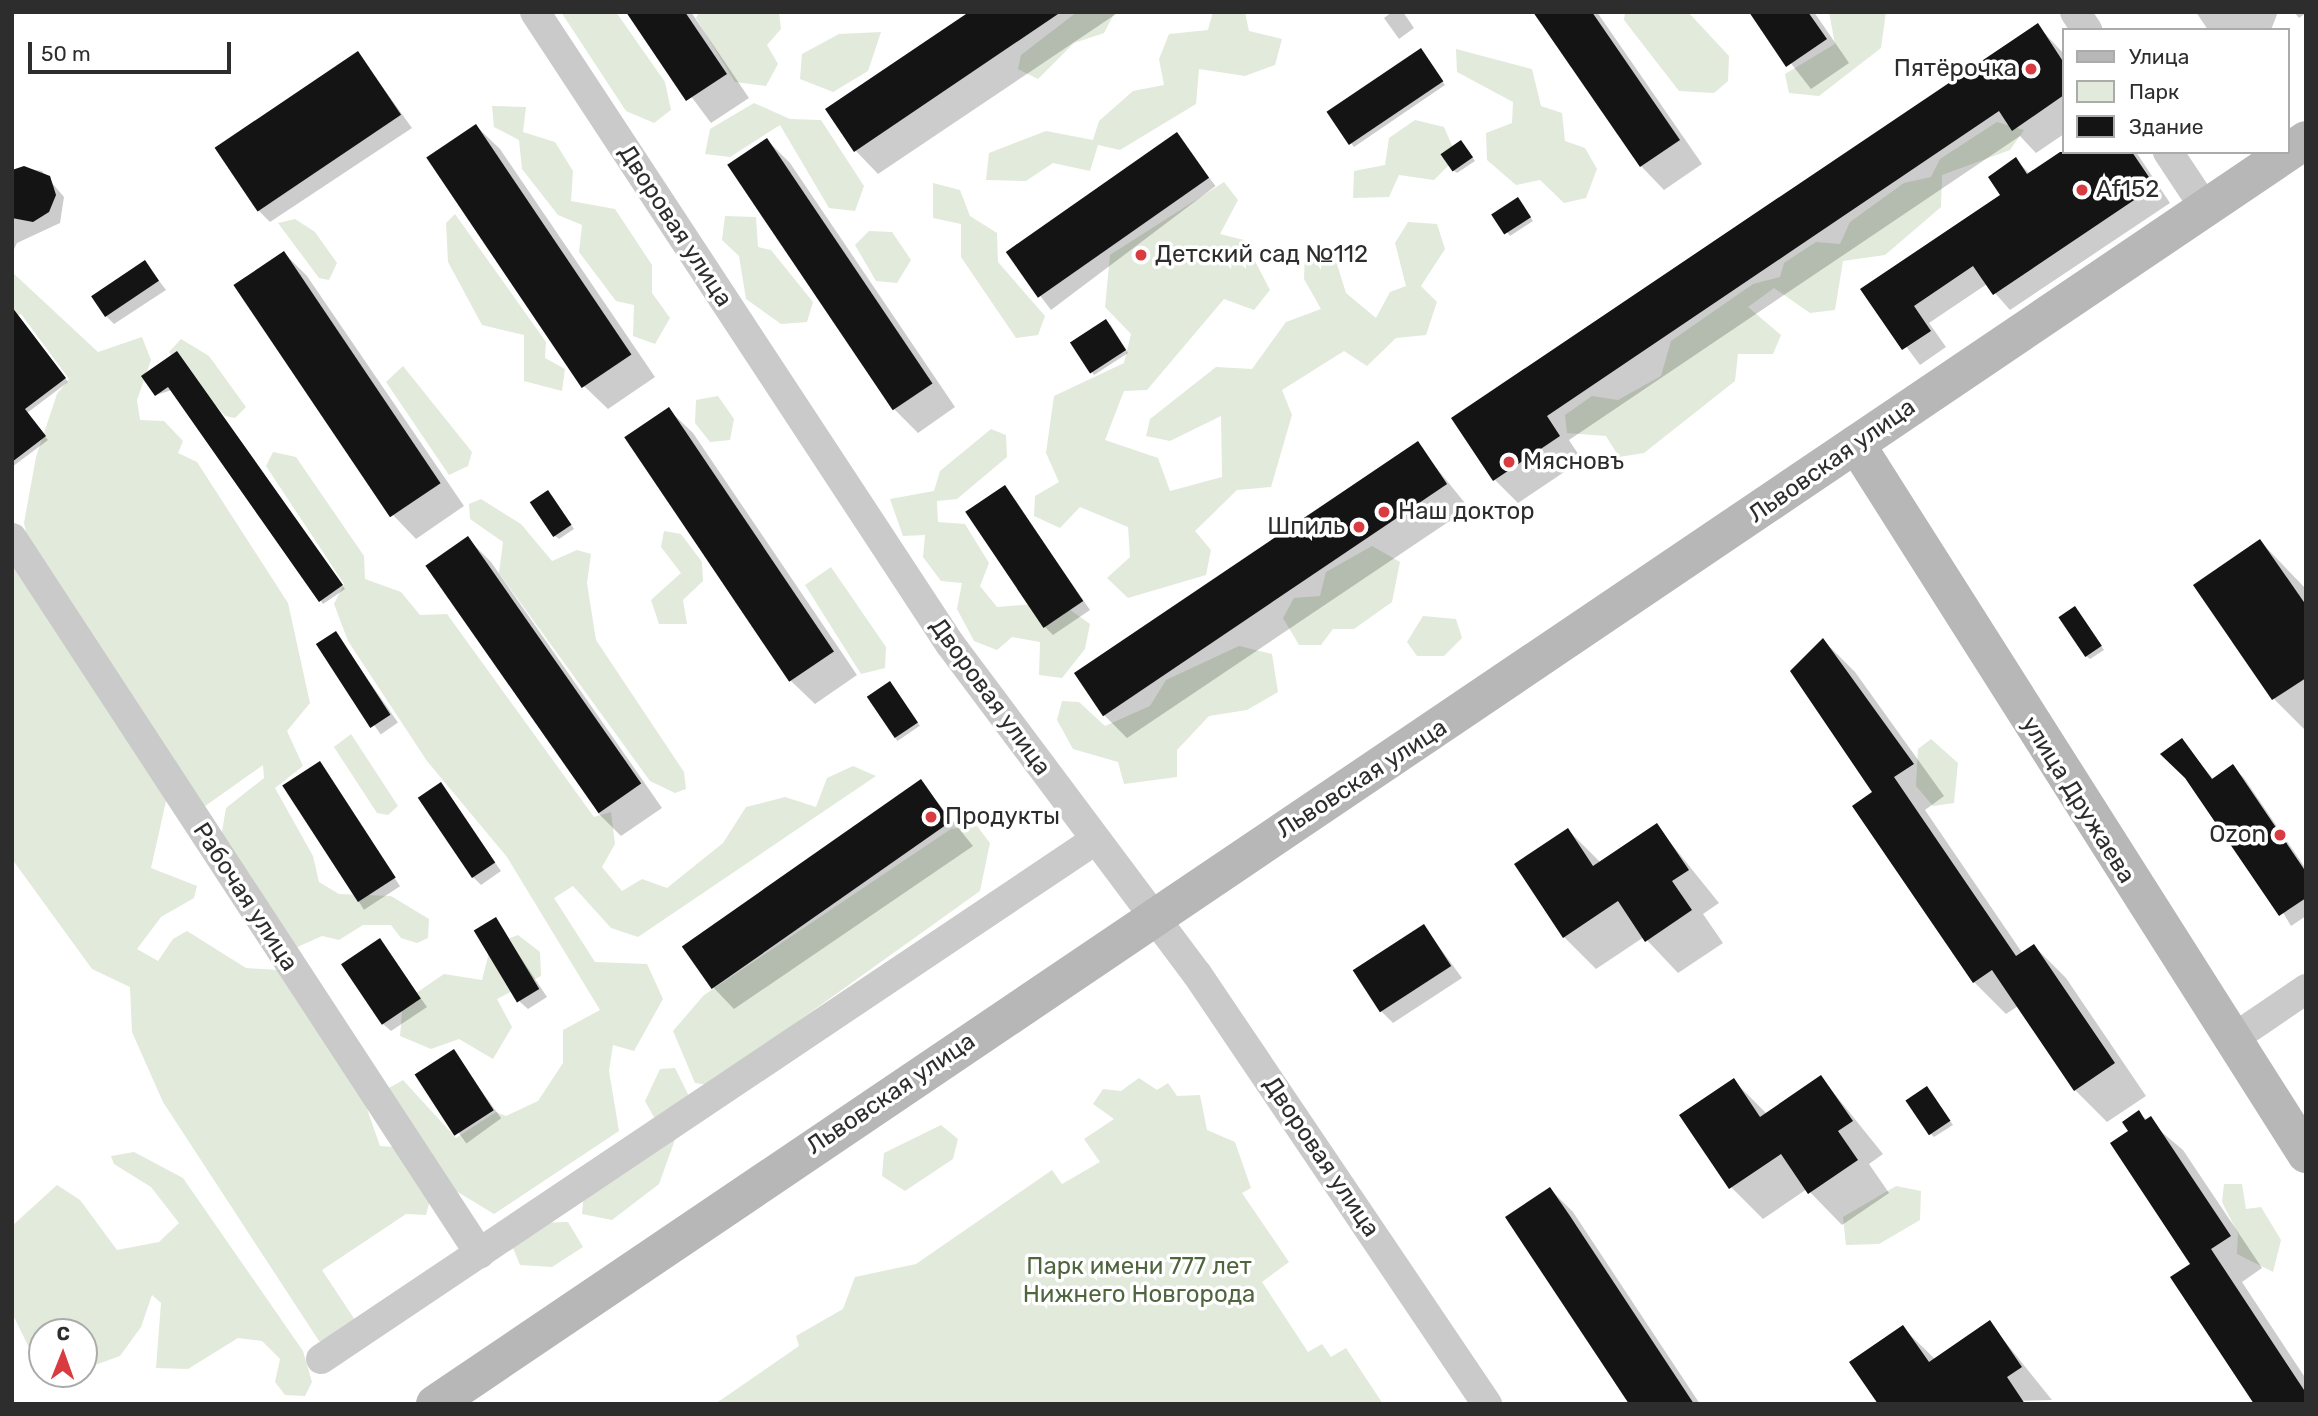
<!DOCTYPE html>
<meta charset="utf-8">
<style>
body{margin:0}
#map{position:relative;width:2318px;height:1416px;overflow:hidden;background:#fff;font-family:Rubik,sans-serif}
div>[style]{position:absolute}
.green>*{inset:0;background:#e2eadb}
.shadow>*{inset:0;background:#0003;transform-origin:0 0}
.building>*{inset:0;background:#141414;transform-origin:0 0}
.street>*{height:30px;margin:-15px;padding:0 15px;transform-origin:15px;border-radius:15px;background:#cacaca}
.secondary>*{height:38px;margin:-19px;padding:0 19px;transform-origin:19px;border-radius:19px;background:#b7b7b7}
.dots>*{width:19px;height:19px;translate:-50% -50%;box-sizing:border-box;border:4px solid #fff;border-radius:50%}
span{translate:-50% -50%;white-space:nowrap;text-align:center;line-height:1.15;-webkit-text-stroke:7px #fff;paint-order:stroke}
.poi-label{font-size:24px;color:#2d2d2d}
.right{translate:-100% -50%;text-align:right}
.left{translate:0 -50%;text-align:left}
.street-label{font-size:24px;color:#2d2d2d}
.park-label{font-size:24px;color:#4f653e}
.frame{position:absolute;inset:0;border:14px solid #2d2d2d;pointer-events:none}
.legend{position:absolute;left:2062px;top:28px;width:228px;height:126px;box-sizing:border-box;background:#fff;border:2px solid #ababab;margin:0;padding:9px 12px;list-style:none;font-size:21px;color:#2d2d2d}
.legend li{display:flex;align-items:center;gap:14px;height:35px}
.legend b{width:35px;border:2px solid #ababab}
.north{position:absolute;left:28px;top:1318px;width:70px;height:70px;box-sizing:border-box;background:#fff;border:2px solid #ababab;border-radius:50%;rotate:1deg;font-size:19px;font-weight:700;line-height:28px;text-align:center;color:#2d2d2d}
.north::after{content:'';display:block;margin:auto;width:24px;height:32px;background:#d83b40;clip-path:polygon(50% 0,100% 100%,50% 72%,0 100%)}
.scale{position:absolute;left:28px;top:42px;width:203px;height:32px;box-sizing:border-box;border:4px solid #2d2d2d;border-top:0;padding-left:9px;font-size:21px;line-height:24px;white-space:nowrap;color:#2d2d2d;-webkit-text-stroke:5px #fff;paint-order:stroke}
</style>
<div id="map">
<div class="green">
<i style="clip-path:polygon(561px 12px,616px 12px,665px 82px,671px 110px,654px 123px,626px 111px)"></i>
<i style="clip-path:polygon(699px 12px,779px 12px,781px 29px,767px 45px,778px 64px,766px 86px,735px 82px,696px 18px)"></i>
<i style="clip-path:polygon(1077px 12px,1115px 12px,1104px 33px,1074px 43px,1038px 79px,1018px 69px,1021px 55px)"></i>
<i style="clip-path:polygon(1213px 12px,1245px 12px,1249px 31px,1282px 39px,1275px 65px,1245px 76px,1199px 69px,1196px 104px,1120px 150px,1098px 145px,1090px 171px,1053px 163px,1026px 181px,986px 180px,989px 153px,1046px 131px,1093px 140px,1099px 121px,1133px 91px,1164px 85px,1159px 59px,1169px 34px,1208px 30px)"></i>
<i style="clip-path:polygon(1625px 12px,1688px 12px,1729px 56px,1728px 81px,1714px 93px,1679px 91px,1624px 20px)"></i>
<i style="clip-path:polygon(1829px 12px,1886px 12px,1881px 48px,1819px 96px,1789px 93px,1785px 74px,1835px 44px)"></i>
<i style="clip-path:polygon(881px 32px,868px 71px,833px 92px,800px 79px,802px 54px,839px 34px)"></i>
<i style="clip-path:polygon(1456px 49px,1532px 69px,1541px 106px,1562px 113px,1565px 141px,1585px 148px,1597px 169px,1586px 198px,1564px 203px,1540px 180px,1516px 185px,1487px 160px,1486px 133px,1512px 123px,1513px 102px,1457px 72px)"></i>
<i style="clip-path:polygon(754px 103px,790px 119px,821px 120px,864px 186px,855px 211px,829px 208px,780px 125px,730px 157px,705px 154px,710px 129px)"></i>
<i style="clip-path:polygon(492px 106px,526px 107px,523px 132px,555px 142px,573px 171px,571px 201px,615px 209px,652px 265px,652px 293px,670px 318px,655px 344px,633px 336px,634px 305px,616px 301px,579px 252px,582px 225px,558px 215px,522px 169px,519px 140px,494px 127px)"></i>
<i style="clip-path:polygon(1415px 120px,1444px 127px,1457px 157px,1434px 180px,1399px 175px,1389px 197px,1353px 198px,1354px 171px,1385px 165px,1389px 138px)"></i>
<i style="clip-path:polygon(1997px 122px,2024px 130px,2010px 150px,1942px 175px,1941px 207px,1885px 255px,1843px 261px,1835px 310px,1810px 313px,1774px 288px,1748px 307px,1781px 335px,1773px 354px,1738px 354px,1735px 381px,1644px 453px,1619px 457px,1606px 436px,1567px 433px,1565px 415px,1592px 396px,1618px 400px,1661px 376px,1671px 341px,1753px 284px,1780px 277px,1784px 263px,1816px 242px,1840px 244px,1850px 222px,1904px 183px,1931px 177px,1940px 159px)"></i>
<i style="clip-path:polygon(1224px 182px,1238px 200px,1220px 234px,1244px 240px,1270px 290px,1254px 310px,1224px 299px,1147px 390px,1124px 391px,1105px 440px,1158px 458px,1170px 491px,1222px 477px,1221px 416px,1170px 441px,1146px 436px,1150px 419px,1216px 367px,1252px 369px,1286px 322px,1321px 309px,1304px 279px,1305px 254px,1335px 258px,1346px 293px,1376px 318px,1390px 292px,1406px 286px,1395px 243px,1408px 222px,1437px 224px,1445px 249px,1421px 286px,1437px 302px,1426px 335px,1396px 338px,1367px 366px,1344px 351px,1282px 390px,1292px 415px,1271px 487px,1237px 490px,1195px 531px,1211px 550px,1206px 575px,1128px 598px,1107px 578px,1130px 557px,1128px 527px,1080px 507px,1060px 528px,1034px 516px,1035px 496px,1059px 482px,1046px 453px,1054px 396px,1124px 363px,1131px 334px,1105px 307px,1110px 255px)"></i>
<i style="clip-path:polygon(933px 183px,960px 190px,970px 216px,997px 233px,998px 262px,1045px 316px,1038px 335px,1016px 338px,961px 257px,961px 224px,933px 218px)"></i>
<i style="clip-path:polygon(455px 214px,546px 342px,545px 358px,565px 369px,562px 391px,524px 381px,524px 335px,482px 325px,448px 262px,446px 223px)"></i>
<i style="clip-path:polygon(725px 216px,756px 217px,758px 247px,771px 250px,813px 302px,807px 322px,781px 324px,746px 299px,739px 256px,722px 240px)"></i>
<i style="clip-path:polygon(295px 219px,315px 232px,337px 263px,329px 280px,319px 278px,278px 223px)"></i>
<i style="clip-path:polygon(869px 231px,892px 232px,911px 260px,897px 283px,876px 281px,855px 245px)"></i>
<i style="clip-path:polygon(12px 272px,98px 352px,142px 337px,151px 360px,137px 400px,140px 420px,164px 421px,183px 441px,178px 453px,197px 462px,288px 603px,310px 703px,287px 731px,303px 766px,275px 788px,313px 856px,319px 882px,339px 894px,391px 896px,429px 919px,428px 938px,417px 943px,401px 938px,391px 925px,363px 925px,339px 940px,322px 936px,293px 949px,221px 837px,226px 808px,264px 778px,263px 765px,201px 809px,31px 554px,24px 523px,36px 457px,57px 394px,69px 379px,21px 314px,12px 318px)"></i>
<i style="clip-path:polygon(181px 339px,209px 356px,246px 407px,235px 418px,225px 416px,169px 352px)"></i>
<i style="clip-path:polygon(403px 366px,472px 452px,468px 466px,449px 475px,386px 382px)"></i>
<i style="clip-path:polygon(718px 396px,734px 419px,730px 440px,710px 442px,695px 423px,696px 400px)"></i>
<i style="clip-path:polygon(991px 429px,1006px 435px,1007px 457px,957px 499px,937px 501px,938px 522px,965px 524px,989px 563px,980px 586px,997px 607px,1059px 602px,1090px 624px,1085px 649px,1062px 678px,1039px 675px,1040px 642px,1012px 637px,997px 650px,974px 641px,957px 609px,962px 583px,941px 581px,923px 557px,925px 535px,903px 536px,890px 499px,934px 491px,940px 471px)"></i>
<i style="clip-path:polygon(273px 452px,296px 457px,364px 556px,365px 579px,401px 592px,420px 615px,447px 614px,594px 817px,611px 812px,615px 844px,602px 867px,622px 891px,642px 879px,667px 888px,723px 843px,746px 807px,785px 797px,816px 807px,827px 778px,853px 766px,876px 776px,638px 937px,611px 928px,573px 886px,554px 898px,595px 962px,647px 964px,663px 999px,634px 1051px,613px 1045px,609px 1071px,619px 1131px,494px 1214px,451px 1188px,387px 1089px,403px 1080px,456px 1138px,496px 1112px,506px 1116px,538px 1101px,563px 1063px,563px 1030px,600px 1010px,507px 857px,427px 761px,348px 641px,334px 604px,344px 584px,266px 466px)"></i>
<i style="clip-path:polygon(481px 499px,521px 524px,552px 561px,577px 550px,591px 554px,587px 583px,596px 640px,684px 772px,686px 789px,675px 793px,650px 781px,499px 573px,503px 542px,470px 519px,469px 504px)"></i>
<i style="clip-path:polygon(664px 531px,681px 534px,702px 562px,703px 581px,683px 600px,687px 624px,659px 624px,651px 600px,681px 573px,661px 547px)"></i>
<i style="clip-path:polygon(1372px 546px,1400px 562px,1392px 602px,1354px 629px,1333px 629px,1321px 645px,1299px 645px,1283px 618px,1294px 598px,1320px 596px,1326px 572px)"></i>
<i style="clip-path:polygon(22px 566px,167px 797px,151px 868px,197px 886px,194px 898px,161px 917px,137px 949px,158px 961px,173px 939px,187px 931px,246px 968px,278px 970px,358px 1083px,380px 1146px,394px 1147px,430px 1200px,426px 1215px,406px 1214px,322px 1270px,355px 1320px,339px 1344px,319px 1341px,163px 1102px,132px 1032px,130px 987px,92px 969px,12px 859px,12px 570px)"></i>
<i style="clip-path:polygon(831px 567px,886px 647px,885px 668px,861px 674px,805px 585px)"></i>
<i style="clip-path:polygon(1423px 616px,1456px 619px,1462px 638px,1444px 656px,1417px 656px,1407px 642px)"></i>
<i style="clip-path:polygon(1239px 646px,1272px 654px,1278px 692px,1247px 710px,1209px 716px,1177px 750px,1177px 777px,1124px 784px,1118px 762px,1073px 749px,1057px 720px,1062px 701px,1079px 702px,1105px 726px,1150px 706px,1166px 680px)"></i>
<i style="clip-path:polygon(351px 734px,398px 806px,388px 815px,377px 813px,334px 747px)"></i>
<i style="clip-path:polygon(1931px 739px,1958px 763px,1954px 803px,1933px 806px,1916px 786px,1918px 749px)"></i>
<i style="clip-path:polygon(977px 826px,990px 843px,980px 891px,709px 1085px,695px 1083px,673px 1031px,704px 995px,951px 829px)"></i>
<i style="clip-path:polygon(518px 935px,540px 952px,541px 976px,497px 999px,512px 1027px,493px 1059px,459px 1039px,431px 1049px,400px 1036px,403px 1002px,444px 974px,482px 980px,491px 945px)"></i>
<i style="clip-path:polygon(675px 1068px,690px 1098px,659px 1184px,612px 1220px,582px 1214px,585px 1180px,655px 1119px,645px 1101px,660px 1069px)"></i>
<i style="clip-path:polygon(1139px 1078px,1157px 1090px,1168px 1083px,1177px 1096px,1200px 1095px,1207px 1130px,1235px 1142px,1251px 1188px,1242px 1193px,1289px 1262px,1262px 1282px,1308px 1352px,1322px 1344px,1331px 1357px,1346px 1348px,1383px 1404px,715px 1404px,799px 1346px,796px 1336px,843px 1309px,855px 1277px,916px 1264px,1052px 1170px,1062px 1184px,1100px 1162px,1084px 1139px,1114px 1119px,1093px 1104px,1103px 1089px,1121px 1091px)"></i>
<i style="clip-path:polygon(941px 1125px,958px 1139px,953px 1159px,905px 1191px,882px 1176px,884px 1153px)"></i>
<i style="clip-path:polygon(134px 1152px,183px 1178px,303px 1351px,312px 1382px,305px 1396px,285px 1395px,275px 1382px,280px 1359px,262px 1341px,238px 1338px,188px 1369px,156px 1368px,161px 1303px,152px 1295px,141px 1327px,120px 1356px,84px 1369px,84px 1332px,42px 1332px,40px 1370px,12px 1313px,12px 1226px,57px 1185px,80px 1200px,117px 1250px,159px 1242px,179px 1223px,151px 1187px,114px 1164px,111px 1156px)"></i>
<i style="clip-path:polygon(2224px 1184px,2242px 1184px,2246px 1209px,2261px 1207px,2281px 1240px,2273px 1272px,2237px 1254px,2238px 1234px,2222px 1202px)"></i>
<i style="clip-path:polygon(1896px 1186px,1921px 1191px,1920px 1220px,1879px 1244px,1846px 1245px,1843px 1217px)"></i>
<i style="clip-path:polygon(568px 1222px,583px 1247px,552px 1267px,520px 1265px,513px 1248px,536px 1223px)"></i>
</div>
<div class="shadow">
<i style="clip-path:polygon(628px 12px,691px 12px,749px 98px,711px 123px)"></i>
<i style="clip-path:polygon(972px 12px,1119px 12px,878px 174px,855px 150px)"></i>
<i style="clip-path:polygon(1392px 12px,1403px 12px,1414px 28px,1399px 39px,1384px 18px)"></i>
<i style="clip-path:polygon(1535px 12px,1597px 12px,1702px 164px,1664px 190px,1641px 166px)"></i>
<i style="clip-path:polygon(1751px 12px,1814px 12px,1849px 63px,1811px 89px)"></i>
<i style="clip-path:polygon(2196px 12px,2278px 12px,2271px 30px,2208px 30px)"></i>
<i style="clip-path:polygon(2294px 12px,2306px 12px,2306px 13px,2299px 18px)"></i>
<i style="clip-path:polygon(2037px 25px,2064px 54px,2064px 134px,2036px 153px,2020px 136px,1569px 440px,1582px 460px,1518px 503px,1494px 479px,1454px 419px)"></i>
<i style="clip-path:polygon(358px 53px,412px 128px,270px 222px,258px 210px)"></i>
<i style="clip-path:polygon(1424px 54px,1445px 85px,1354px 147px,1351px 143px)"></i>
<i style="clip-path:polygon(476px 126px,500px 149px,655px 377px,608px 409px,584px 386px)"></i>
<i style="left:1177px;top:135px;width:64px;height:206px;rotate:53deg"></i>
<i style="clip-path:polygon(767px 140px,790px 163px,955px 407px,918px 433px,894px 409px,729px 166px)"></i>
<i style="clip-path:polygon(1464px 145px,1475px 161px,1457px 173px,1453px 170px)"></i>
<i style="clip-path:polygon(2064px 151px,2136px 152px,2170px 203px,2010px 310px,1987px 284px,1929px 323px,1946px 347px,1920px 365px,1863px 289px,2002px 195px,2016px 160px,2030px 174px)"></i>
<i style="clip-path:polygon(24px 168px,42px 171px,64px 197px,60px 223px,17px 243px,12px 253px,12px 174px)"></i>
<i style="clip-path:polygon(1521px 203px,1533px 221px,1510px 236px,1494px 215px)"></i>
<i style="clip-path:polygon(284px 253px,307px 276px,464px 506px,416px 539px,393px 515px)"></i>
<i style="clip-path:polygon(145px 262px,166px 290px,114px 324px,106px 316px)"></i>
<i style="clip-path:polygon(22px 321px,68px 382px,27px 413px,48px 440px,12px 467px,12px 322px)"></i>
<i style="clip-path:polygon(1110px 324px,1128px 353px,1094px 375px,1091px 371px)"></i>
<i style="clip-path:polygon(180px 356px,345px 589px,323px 604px,172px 390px,156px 395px)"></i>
<i style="clip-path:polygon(669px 410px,693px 433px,857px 675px,815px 704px,791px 681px)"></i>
<i style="clip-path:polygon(1417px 444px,1469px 508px,1127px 738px,1104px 715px)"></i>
<i style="clip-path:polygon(1005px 487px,1090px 610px,1053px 635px,1045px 627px)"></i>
<i style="clip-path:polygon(552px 496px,574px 529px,559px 539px,555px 536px)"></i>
<i style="clip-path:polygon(468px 539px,491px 562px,662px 808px,621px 836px,598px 813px)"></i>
<i style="clip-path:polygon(2260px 541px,2306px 589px,2306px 731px,2274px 699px,2195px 585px)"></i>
<i style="clip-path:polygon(2078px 611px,2104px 650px,2090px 659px,2086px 656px)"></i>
<i style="left:336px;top:634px;width:108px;height:21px;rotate:55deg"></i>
<i style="clip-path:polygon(1823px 640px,1855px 672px,1944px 796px,1925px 810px,2023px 954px,2034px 946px,2066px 978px,2146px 1096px,2107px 1122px,2075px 1090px,2018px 1006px,2006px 1014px,1974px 982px,1875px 793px)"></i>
<i style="left:893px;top:686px;width:48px;height:27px;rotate:56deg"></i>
<i style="clip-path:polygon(2181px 740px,2214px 780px,2233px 767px,2244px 778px,2306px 869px,2306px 916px,2291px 926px)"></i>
<i style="left:320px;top:763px;width:147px;height:43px;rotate:57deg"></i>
<i style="clip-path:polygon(921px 782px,973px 846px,734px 1009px,711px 985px)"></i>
<i style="clip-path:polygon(441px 785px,501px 871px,481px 885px,473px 877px)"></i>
<i style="clip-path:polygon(1657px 826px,1719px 903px,1703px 914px,1723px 943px,1678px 973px,1644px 937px,1596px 969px,1564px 937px,1568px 830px,1601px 863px)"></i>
<i style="clip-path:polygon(495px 919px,547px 997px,528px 1009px,520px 1002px)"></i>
<i style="clip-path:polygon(1424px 926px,1462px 978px,1393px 1023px,1381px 1011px)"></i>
<i style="clip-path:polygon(380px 941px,427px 1007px,391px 1031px,383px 1024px)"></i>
<i style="left:453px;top:1052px;width:82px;height:43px;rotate:54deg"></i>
<i style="clip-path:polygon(1821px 1077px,1883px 1154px,1869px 1164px,1889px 1193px,1842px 1225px,1807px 1189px,1763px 1219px,1731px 1187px,1733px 1080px,1767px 1114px)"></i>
<i style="clip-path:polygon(1930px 1092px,1953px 1125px,1934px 1137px,1931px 1134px)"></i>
<i style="clip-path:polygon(2139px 1113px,2183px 1150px,2262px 1268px,2242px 1282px,2306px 1379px,2306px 1404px,2192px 1264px,2131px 1131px)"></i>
<i style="clip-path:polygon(1550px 1189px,1573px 1212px,1700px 1404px,1631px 1404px)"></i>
<i style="clip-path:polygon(1990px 1323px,2052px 1400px,1880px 1404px,1903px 1328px,1936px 1360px)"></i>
</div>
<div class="building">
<i style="clip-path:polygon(626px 12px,685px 12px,727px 74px,686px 101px)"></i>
<i style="clip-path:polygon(969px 12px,1061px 12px,854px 152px,825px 109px)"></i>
<i style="clip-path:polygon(1533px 12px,1592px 12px,1680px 140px,1640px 167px)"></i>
<i style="clip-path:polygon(1749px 12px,1808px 12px,1827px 39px,1786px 67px)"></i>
<i style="clip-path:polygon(2038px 23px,2064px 63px,2064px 95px,2012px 131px,1999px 111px,1547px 416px,1560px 436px,1493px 481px,1451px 418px)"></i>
<i style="left:1421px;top:48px;width:40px;height:114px;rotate:56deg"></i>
<i style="left:358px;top:51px;width:77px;height:173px;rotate:56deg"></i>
<i style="left:476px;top:124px;width:278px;height:60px;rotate:56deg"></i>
<i style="left:1177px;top:132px;width:56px;height:209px;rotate:55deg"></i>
<i style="left:767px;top:138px;width:296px;height:48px;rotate:56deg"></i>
<i style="left:1461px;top:140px;width:21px;height:25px;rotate:55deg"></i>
<i style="clip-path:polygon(2060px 152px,2132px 152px,2155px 186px,1993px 295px,1973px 266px,1914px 306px,1931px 331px,1902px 350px,1860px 289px,2000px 195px,1988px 177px,2016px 157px,2027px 174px)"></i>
<i style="clip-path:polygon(24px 166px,50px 176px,56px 195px,49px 212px,33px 222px,12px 218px,12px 170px)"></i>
<i style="left:1518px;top:197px;width:24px;height:32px;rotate:57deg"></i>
<i style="left:284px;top:251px;width:280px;height:61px;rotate:56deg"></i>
<i style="left:145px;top:260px;width:25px;height:65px;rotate:56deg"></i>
<i style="clip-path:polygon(12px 307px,66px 378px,25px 409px,46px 436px,12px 462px)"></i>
<i style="left:1106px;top:319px;width:37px;height:43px;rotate:57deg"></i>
<i style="clip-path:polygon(177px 351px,343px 585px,319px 602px,168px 387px,155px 396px,141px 376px)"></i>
<i style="left:669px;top:407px;width:295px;height:54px;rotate:56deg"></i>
<i style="left:1418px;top:441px;width:52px;height:415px;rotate:56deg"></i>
<i style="left:1005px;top:485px;width:140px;height:48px;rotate:56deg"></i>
<i style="left:548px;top:490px;width:42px;height:22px;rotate:56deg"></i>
<i style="left:468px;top:536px;width:302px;height:52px;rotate:55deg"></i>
<i style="clip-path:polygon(2260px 539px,2306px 605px,2306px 678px,2272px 700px,2193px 585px)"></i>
<i style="left:2075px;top:606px;width:48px;height:20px;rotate:56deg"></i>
<i style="left:336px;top:631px;width:100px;height:24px;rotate:57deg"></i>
<i style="clip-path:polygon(1823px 638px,1914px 764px,1894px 777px,2016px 956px,2034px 944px,2115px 1063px,2074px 1091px,1992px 970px,1973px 983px,1852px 806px,1872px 792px,1790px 671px)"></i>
<i style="left:890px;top:681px;width:50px;height:28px;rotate:56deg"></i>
<i style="clip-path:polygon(2182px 738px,2212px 779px,2233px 764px,2306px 872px,2306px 898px,2279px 916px,2185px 778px,2160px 754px)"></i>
<i style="left:320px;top:761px;width:139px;height:45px;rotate:57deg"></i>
<i style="left:921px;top:779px;width:52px;height:292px;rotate:55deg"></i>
<i style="left:441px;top:782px;width:97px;height:28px;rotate:56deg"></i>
<i style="clip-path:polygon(1657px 823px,1689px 870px,1672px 881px,1692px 910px,1645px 942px,1618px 901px,1563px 938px,1514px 864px,1568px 828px,1593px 866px)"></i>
<i style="left:496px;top:917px;width:84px;height:26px;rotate:59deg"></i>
<i style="left:1424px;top:924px;width:50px;height:85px;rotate:57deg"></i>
<i style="left:380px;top:938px;width:73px;height:47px;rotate:56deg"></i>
<i style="left:454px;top:1049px;width:73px;height:47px;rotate:57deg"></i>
<i style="clip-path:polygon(1821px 1075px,1853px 1121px,1838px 1131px,1858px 1160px,1808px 1194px,1781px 1154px,1729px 1189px,1679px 1115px,1734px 1078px,1760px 1117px)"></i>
<i style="left:1927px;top:1086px;width:42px;height:26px;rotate:56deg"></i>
<i style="clip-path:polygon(2139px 1110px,2145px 1120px,2151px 1116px,2231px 1236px,2211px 1249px,2306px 1393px,2306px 1404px,2254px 1404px,2170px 1277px,2190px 1264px,2110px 1143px,2128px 1131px,2122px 1122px)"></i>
<i style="clip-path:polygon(1550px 1187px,1570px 1216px,1694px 1404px,1629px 1404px,1505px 1217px)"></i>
<i style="clip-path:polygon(1990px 1320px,2022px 1367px,2007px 1377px,2025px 1404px,1878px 1404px,1849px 1362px,1903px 1325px,1929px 1362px)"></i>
</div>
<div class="street">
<i style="left:535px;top:12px;width:756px;rotate:56.71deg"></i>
<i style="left:950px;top:644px;width:412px;rotate:53.2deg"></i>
<i style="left:1197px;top:974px;width:519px;rotate:56deg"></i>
<i style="left:2075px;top:12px;width:22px;rotate:56deg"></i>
<i style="left:2168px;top:152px;width:67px;rotate:56.5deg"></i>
<i style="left:12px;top:538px;width:855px;rotate:56.83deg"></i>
<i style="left:2231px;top:1040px;width:91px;rotate:-34.2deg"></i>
<i style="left:321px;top:1359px;width:932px;rotate:-33.84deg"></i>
</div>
<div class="secondary">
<i style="left:1856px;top:444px;width:841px;rotate:57.63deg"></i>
<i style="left:435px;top:1404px;width:2258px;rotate:-34.04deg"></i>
</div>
<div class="dots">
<i style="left:2031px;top:69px;background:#d83b40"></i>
<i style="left:2082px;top:190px;background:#d83b40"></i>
<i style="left:1141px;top:255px;background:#d83b40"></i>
<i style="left:1509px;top:462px;background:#d83b40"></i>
<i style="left:1384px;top:512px;background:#d83b40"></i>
<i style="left:1359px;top:527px;background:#d83b40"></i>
<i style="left:931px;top:817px;background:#d83b40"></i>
<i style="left:2280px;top:835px;background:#d83b40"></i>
</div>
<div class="poi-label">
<span class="right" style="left:2017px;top:69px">Пятёрочка</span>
<span class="left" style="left:2096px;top:190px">Af152</span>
<span class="left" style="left:1155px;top:255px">Детский сад №112</span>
<span class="left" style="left:1523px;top:462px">Мясновъ</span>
<span class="left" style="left:1398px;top:512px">Наш доктор</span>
<span class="right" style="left:1345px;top:527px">Шпиль</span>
<span class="left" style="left:945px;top:817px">Продукты</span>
<span class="right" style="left:2266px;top:835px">Ozon</span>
</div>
<div class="street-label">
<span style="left:675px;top:226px;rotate:57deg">Дворовая улица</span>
<span style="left:1832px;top:461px;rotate:-35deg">Львовская улица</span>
<span style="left:990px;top:697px;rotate:54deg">Дворовая улица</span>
<span style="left:1362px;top:779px;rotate:-33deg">Львовская улица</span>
<span style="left:2078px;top:800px;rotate:58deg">улица Дружаева</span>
<span style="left:245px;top:897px;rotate:57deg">Рабочая улица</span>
<span style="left:891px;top:1094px;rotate:-34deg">Львовская улица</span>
<span style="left:1321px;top:1157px;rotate:56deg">Дворовая улица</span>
</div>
<div class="park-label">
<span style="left:1139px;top:1281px">Парк имени 777 лет<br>Нижнего Новгорода</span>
</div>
<div class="frame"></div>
<ul class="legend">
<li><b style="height:9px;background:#b7b7b7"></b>Улица</li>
<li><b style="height:19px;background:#e2eadb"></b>Парк</li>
<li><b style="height:19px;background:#141414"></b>Здание</li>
</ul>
<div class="north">С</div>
<div class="scale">50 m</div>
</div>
